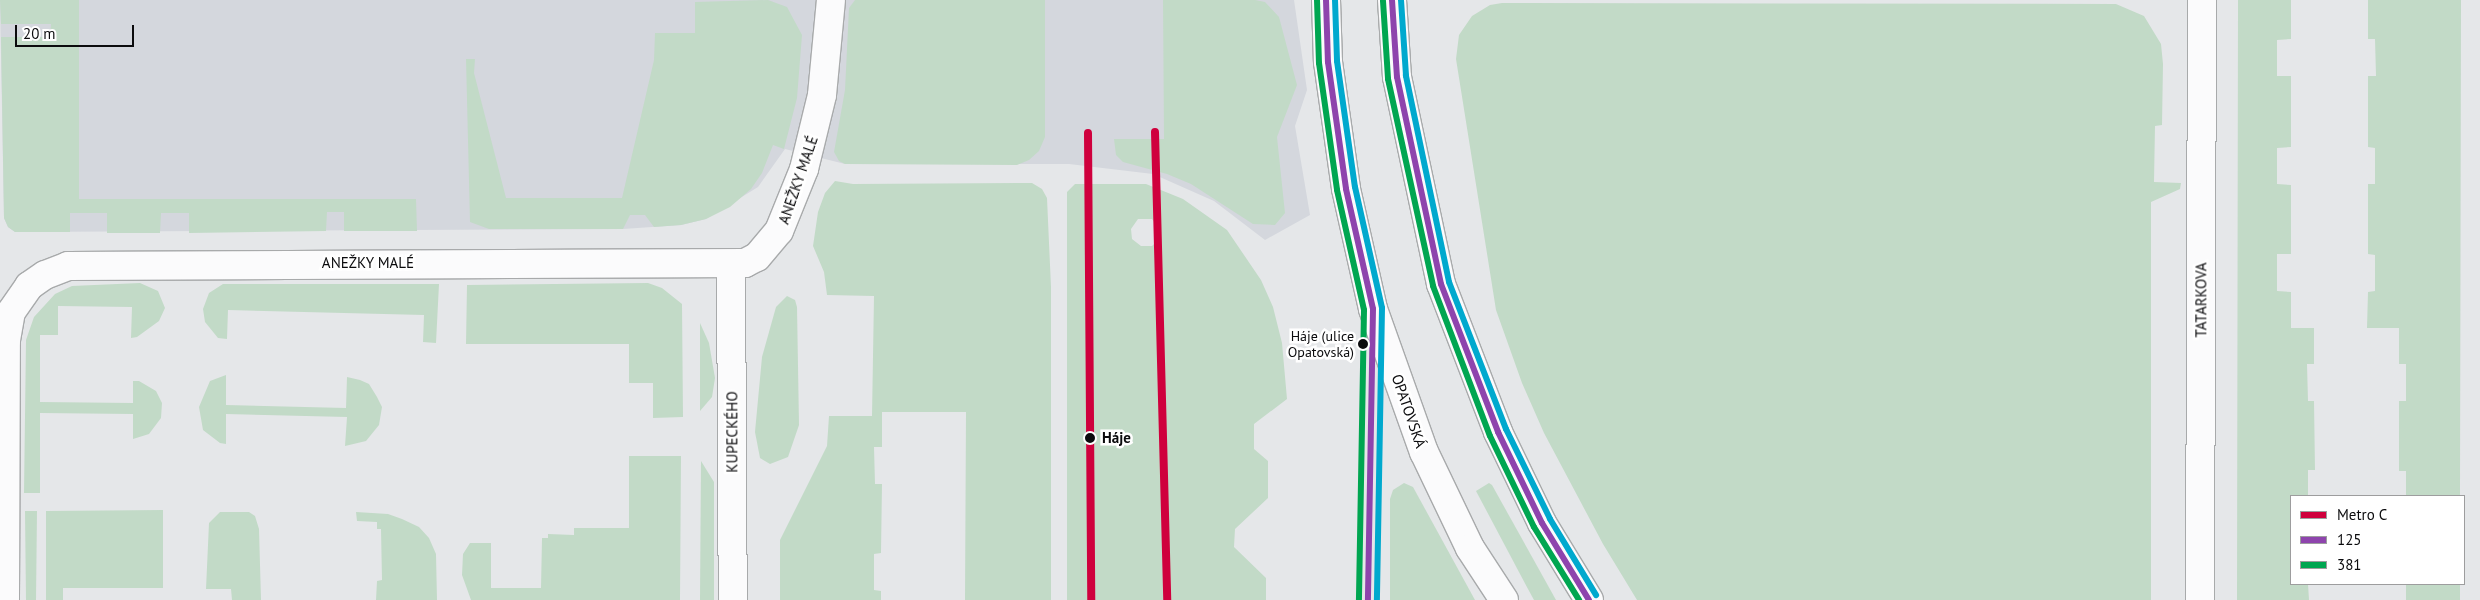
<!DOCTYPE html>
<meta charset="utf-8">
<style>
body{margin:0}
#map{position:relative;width:2480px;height:600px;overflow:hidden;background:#e5e7e9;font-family:"PT Sans",sans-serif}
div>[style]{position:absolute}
.built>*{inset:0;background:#d4d7dd}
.green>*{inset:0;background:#c2dac7;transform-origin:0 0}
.roads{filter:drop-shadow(1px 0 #a8aaab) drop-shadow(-1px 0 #a8aaab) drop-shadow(0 1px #a8aaab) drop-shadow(0 -1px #a8aaab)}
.minor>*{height:28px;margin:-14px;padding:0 14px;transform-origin:14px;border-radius:14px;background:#fbfbfc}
.major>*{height:28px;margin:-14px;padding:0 14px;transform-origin:14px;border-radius:14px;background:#fbfbfc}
.bus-1>*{height:6px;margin:-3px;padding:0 3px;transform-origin:3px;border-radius:3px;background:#8e44ad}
.bus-2>*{height:6px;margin:-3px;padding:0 3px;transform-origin:3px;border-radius:3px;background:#00a651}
.bus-3>*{height:6px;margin:-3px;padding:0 3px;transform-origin:3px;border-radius:3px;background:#00a9ce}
.metro-1>*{height:8px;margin:-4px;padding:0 4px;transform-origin:4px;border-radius:4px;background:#cf003d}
.dots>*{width:14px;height:14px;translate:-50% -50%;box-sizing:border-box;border:2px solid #fff;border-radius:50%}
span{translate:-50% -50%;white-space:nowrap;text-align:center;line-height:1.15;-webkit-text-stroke:5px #fff;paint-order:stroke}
.bus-label{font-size:14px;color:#0b0b0d}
.right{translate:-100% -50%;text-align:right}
.street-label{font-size:15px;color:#0b0b0d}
.stop-label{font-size:15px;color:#0b0b0d;font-weight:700}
.left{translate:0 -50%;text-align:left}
.legend{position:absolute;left:2290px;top:495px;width:175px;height:90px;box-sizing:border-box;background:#fff;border:1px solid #9d9d9e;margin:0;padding:6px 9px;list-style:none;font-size:15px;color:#0b0b0d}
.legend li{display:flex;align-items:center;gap:10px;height:25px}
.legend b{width:25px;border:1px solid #9d9d9e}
.scale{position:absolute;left:15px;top:25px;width:119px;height:22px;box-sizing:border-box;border:2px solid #0b0b0d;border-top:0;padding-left:6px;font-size:15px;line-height:18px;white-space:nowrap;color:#0b0b0d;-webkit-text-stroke:4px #fff;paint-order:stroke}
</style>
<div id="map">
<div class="built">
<i style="clip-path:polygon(0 0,1294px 0,1307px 90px,1295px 126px,1310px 215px,1265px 240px,1214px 201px,1153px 174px,1069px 164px,845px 164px,785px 149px,758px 187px,706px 219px,681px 225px,623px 229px,15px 232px,8px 227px,4px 218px)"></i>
</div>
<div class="green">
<i style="clip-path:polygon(0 0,79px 0,79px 199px,416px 199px,417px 231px,344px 231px,344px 212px,327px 212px,326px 231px,189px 233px,189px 213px,161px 213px,160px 233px,107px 233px,107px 213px,70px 213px,70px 232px,15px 232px,8px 227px,4px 218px,1px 37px,50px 37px,51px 24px,1px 24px)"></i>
<i style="clip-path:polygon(768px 0,787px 7px,802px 35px,797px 98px,784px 149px,773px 145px,762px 173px,751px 189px,730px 207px,706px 219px,681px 225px,654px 227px,645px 215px,630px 215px,623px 229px,489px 229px,470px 222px,466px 59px,475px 59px,474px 73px,506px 198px,622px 198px,654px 60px,655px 33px,695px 33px,695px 2px)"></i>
<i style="clip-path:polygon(855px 0,1045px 0,1045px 137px,1039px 151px,1029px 160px,1017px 165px,845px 164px,839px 161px,834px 152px,845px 90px,849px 8px)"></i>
<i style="clip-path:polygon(1163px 0,1255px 0,1265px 2px,1279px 17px,1297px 85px,1277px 137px,1285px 213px,1275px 225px,1253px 224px,1191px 184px,1167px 174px,1123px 162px,1116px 155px,1114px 139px,1164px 139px)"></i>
<i style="clip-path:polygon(2238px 0,2291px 0,2291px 39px,2277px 40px,2277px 76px,2291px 76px,2291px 147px,2277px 148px,2277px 184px,2291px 185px,2291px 254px,2277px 254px,2277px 291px,2291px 292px,2291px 328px,2314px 328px,2314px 364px,2307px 364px,2308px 401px,2314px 401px,2315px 470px,2308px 470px,2308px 496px,2291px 496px,2291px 584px,2308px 584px,2309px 600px,2237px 600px)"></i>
<i style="clip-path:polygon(2368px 0,2461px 0,2460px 496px,2406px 496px,2406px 471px,2399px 471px,2399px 401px,2406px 401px,2406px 364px,2399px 364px,2399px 328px,2367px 328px,2368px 292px,2375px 291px,2375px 255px,2368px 254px,2368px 184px,2375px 184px,2375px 148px,2368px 147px,2368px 76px,2376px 76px,2375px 39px,2368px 39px)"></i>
<i style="clip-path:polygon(1502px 3px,2116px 4px,2144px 16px,2161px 44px,2163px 64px,2162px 125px,2155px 126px,2154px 182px,2181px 183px,2180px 189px,2151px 202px,2151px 600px,1637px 600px,1603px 544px,1544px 433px,1522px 383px,1496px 310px,1456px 59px,1459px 35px,1472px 16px,1490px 5px)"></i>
<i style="clip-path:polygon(835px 181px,853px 184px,1032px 183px,1042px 189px,1047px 198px,1051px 287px,1051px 600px,965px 600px,966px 412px,882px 412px,882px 447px,874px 447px,875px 484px,882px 484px,881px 553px,874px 554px,874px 590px,881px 591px,881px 600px,780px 600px,780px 540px,827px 446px,829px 416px,872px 416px,874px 296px,827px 295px,824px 272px,813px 246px,818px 212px,825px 193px)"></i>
<i style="clip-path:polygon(evenodd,1075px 184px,1146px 184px,1183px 199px,1227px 230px,1261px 280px,1273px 307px,1282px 343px,1287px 399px,1254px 424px,1254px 449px,1268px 461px,1268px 498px,1235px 529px,1234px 547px,1266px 578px,1266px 600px,1067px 600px,1067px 192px,1075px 184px,1138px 219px,1152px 219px,1159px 228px,1159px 239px,1152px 246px,1141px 246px,1132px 239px,1131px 229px,1138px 219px)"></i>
<i style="clip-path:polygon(140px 283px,158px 291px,165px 308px,159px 321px,137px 337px,131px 338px,132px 307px,58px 306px,58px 335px,40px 335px,40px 402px,133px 403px,133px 381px,139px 381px,156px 391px,162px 403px,161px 418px,149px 434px,133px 439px,133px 414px,40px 413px,40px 493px,24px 493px,26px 340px,34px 317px,55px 294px,72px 286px)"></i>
<i style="clip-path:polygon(648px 283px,662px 288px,682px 304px,683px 417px,653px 418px,653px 383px,629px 383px,629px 344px,466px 344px,467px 285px)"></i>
<i style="clip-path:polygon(223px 284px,439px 284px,436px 343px,423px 342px,424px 315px,228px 310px,227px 339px,218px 338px,205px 322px,203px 309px,209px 293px)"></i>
<i style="clip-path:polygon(787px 296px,795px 300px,797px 307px,799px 425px,788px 457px,770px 464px,760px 458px,755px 432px,762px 357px,776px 307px)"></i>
<i style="clip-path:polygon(700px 323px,709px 343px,715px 378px,712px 397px,700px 411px)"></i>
<i style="clip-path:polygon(226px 375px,226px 405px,346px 408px,347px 377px,360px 380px,369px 384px,377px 397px,382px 407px,379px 425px,366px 441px,345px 446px,347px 417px,226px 414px,226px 444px,220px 443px,203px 430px,199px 407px,210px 381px)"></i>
<i style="clip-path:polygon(629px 456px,681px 456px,680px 600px,471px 600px,462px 575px,463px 554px,470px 543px,491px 543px,491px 588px,541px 588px,542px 538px,548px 538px,548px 534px,574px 535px,574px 528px,629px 528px)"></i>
<i style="clip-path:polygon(701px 461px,714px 482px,714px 600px,700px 600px)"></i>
<i style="clip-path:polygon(1404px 483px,1413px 487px,1475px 600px,1390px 600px,1390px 499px,1393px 490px)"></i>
<i style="clip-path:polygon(1489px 483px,1492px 485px,1556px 600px,1534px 600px,1528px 589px,1476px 491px)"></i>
<i style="clip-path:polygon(163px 510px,163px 588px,63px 588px,63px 600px,46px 600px,46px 511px)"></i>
<i style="clip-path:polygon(25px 511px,37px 511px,36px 600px,26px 600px)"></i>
<i style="clip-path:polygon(220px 512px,249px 512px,255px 516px,259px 529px,261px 600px,232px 600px,231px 589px,206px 589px,209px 523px)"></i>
<i style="clip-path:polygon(356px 512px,388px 514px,402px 519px,419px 527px,429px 538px,436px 554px,437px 600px,376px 600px,377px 581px,382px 580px,381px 529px,377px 529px,377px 522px,357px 521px)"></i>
<i style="left:2406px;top:584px;width:54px;height:16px"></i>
</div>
<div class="roads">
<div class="minor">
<i style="left:731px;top:265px;width:335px;rotate:89.7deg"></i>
<i style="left:5px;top:600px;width:260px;rotate:-89.8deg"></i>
<i style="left:6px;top:340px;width:28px;rotate:-80deg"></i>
<i style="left:11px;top:312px;width:32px;rotate:-55deg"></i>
<i style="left:29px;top:286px;width:19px;rotate:-35deg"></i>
<i style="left:45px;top:275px;width:25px;rotate:-21deg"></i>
<i style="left:68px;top:266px;width:677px;rotate:-0.25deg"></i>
<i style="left:745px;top:263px;width:13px;rotate:-27deg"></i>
<i style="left:757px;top:257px;width:34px;rotate:-50deg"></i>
<i style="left:779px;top:231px;width:67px;rotate:-68deg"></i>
<i style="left:804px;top:169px;width:76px;rotate:-76.3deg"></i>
<i style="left:822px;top:95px;width:95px;rotate:-84.6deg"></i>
<i style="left:2200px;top:600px;width:600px;rotate:-89.81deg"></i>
</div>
<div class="major">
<i style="left:1326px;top:0;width:62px;rotate:88.2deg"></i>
<i style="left:1328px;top:62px;width:128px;rotate:81.9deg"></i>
<i style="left:1346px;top:189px;width:123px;rotate:77.3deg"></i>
<i style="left:1373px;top:309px;width:152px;rotate:70.4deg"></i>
<i style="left:1424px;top:452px;width:106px;rotate:64.4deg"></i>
<i style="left:1470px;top:548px;width:62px;rotate:56.8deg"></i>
<i style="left:1392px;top:0;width:77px;rotate:86.3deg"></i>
<i style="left:1397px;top:77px;width:212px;rotate:78deg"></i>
<i style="left:1441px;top:284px;width:159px;rotate:68.9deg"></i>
<i style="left:1498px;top:432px;width:101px;rotate:64.2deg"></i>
<i style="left:1542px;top:523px;width:90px;rotate:58.6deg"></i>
</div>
</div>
<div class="bus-1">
<i style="left:1326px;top:0;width:62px;rotate:88.2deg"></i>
<i style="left:1328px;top:62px;width:128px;rotate:81.9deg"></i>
<i style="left:1346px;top:189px;width:123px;rotate:77.3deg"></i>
<i style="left:1373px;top:309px;width:291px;rotate:91deg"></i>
<i style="left:1392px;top:0;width:77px;rotate:86.3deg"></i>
<i style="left:1397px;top:77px;width:212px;rotate:78deg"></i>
<i style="left:1441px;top:284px;width:159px;rotate:68.9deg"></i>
<i style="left:1498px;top:432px;width:101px;rotate:64.2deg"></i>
<i style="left:1542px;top:523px;width:90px;rotate:58.6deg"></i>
</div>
<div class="bus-2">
<i style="left:1317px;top:0;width:63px;rotate:88.2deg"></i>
<i style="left:1319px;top:63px;width:128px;rotate:81.9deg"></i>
<i style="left:1337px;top:190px;width:123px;rotate:77.3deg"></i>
<i style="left:1364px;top:310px;width:290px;rotate:91deg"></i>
<i style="left:1383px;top:1px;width:78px;rotate:86.3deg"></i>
<i style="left:1388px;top:79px;width:212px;rotate:77.7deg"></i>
<i style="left:1433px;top:286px;width:160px;rotate:69.2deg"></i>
<i style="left:1490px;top:436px;width:101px;rotate:64.2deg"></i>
<i style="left:1534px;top:527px;width:86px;rotate:58.3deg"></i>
</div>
<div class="bus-3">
<i style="left:1335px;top:0;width:61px;rotate:88.1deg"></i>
<i style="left:1337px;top:61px;width:127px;rotate:81.9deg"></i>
<i style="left:1355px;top:187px;width:124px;rotate:77.4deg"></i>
<i style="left:1382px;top:308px;width:292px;rotate:91deg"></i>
<i style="left:1401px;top:0;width:76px;rotate:86.2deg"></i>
<i style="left:1406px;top:76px;width:210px;rotate:78.2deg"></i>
<i style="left:1449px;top:282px;width:158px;rotate:68.8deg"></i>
<i style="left:1506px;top:429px;width:100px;rotate:63.9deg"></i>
<i style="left:1550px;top:519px;width:89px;rotate:58.8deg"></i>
</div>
<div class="metro-1">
<i style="left:1155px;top:132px;width:468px;rotate:88.5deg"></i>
<i style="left:1088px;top:133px;width:467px;rotate:89.6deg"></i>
</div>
<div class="dots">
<i style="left:1363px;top:344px;background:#0b0b0d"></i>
<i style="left:1090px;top:438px;background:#0b0b0d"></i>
</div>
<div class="bus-label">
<span class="right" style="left:1354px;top:344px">Háje (ulice<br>Opatovská)</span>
</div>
<div class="street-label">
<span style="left:798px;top:180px;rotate:-71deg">ANEŽKY MALÉ</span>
<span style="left:368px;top:263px">ANEŽKY MALÉ</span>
<span style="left:2201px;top:300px;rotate:-90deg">TATARKOVA</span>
<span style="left:1409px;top:411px;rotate:71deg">OPATOVSKÁ</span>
<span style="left:732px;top:432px;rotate:-90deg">KUPECKÉHO</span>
</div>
<div class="stop-label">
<span class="left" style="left:1102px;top:438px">Háje</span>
</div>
<ul class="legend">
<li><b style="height:6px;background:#cf003d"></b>Metro C</li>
<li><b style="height:6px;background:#8e44ad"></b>125</li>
<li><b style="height:6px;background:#00a651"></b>381</li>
</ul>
<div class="scale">20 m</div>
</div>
